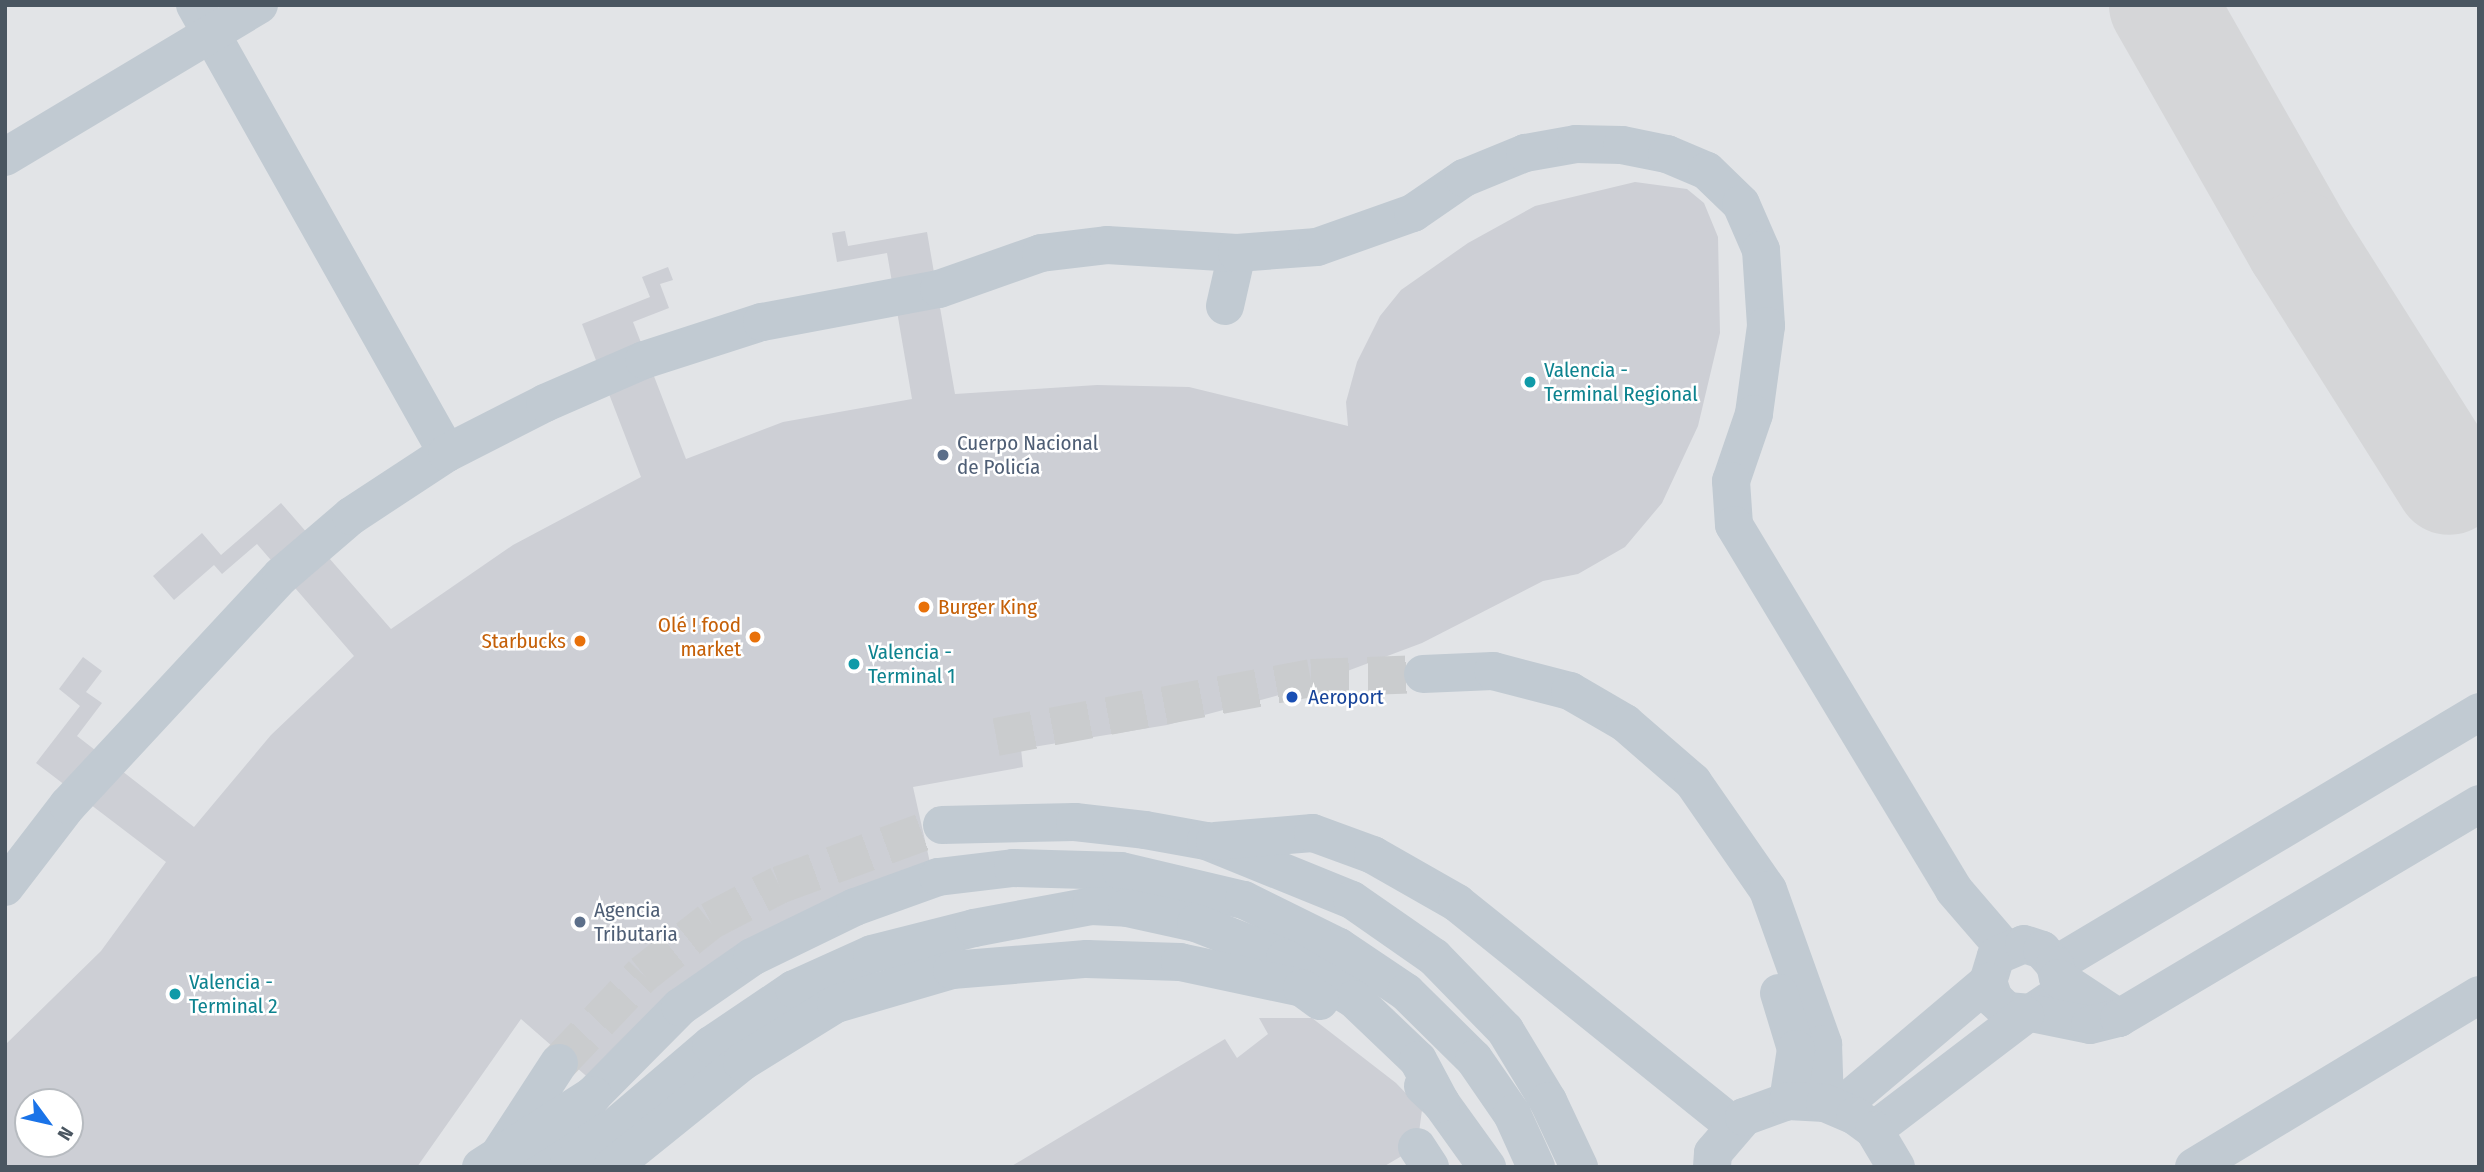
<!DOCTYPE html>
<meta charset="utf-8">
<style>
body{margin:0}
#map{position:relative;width:2484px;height:1172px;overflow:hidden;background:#f5f3f3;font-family:"Fira Sans Condensed",sans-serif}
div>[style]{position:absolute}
.airport>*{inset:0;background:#e2e4e7}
.taxiway>*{height:108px;margin:-54px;padding:0 54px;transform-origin:54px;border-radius:54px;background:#d5d6d8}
.building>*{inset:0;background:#cdcfd5}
.minor-tunnel>*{height:38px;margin-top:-19px;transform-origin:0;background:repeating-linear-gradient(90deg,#caccce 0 38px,transparent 0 57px)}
.minor>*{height:38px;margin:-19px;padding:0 19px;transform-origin:19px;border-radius:19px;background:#c1cad2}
.minor-bridge>*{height:38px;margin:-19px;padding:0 19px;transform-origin:19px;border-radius:19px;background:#c1cad2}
.dots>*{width:19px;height:19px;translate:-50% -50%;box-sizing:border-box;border:4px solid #fff;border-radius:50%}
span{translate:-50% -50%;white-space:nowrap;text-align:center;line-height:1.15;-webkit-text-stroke:5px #fff;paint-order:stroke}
.culture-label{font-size:21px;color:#0d838f}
.left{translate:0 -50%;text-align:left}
.service-label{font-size:21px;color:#4e5e75}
.food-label{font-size:21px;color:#c56008}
.right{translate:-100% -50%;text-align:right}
.transit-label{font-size:21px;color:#164399}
.frame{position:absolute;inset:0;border:7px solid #4a5661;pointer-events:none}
.north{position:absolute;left:14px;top:1088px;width:70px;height:70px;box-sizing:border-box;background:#fff;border:2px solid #b7bbc0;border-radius:50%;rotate:123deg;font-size:19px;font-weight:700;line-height:28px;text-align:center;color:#4a5661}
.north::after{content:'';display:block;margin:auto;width:24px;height:32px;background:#1a73e8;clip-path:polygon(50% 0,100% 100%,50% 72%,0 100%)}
</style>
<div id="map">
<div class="airport">
<i style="clip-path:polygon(evenodd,5px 5px,2479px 5px,2479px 1167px,5px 1167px,5px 5px,28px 1102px,70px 1102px,70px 1144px,28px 1144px,28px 1102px)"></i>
</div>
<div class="taxiway">
<i style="left:2163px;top:5px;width:276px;rotate:60.3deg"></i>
<i style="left:2300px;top:245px;width:279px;rotate:57.7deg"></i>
</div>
<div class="building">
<i style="clip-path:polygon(evenodd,1635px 182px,1687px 189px,1704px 203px,1718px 237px,1720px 333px,1698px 426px,1662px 503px,1625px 547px,1578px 574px,1543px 581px,1422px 643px,1294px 691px,1167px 725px,1021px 749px,1023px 767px,913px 787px,933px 876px,845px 904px,592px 1081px,521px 1019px,417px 1167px,5px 1167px,5px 1045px,101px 951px,166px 862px,36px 763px,80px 706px,59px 689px,83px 657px,102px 671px,86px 692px,102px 703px,77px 736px,194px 827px,271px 735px,354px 656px,257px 544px,222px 574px,214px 565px,174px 600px,153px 576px,202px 533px,221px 555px,281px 503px,391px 629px,513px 545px,641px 477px,582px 324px,650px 297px,642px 277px,668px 267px,673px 280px,660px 284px,669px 308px,633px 322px,686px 459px,783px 422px,912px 399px,887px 253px,837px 262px,832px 233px,845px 231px,848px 246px,927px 232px,955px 394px,1097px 385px,1189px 387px,1348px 426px,1346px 402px,1357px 362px,1380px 316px,1401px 290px,1468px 243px,1535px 206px,1635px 182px,28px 1102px,70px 1102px,70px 1144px,28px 1144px,28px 1102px)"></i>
<i style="clip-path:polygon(1259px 1018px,1312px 1018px,1396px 1083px,1422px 1110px,1417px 1147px,1383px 1167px,1010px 1167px,1225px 1039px,1237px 1058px,1268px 1034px)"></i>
</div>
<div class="minor-tunnel">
<i style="left:996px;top:737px;width:320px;rotate:-10.6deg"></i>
<i style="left:1311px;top:678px;width:112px;rotate:-2deg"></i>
<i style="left:559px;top:1063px;width:122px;rotate:-46.7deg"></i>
<i style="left:643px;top:974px;width:85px;rotate:-38.3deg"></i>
<i style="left:710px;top:921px;width:78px;rotate:-27.6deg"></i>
<i style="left:779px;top:885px;width:174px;rotate:-20.2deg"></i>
</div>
<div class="minor">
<i style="left:195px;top:5px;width:514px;rotate:60.64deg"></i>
<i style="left:5px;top:157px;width:296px;rotate:-30.9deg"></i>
<i style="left:1225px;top:306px;width:54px;rotate:-77.2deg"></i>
<i style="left:1423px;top:674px;width:70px;rotate:-2.5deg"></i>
<i style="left:1493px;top:671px;width:80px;rotate:14.6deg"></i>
<i style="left:1570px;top:691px;width:64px;rotate:30.2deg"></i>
<i style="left:1625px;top:723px;width:90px;rotate:40.9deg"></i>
<i style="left:1693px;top:782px;width:131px;rotate:55.2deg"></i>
<i style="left:1768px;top:890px;width:164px;rotate:70.3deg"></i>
<i style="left:1823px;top:1044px;width:59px;rotate:88.1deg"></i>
<i style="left:942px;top:825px;width:133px;rotate:-1.3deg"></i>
<i style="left:1075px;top:822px;width:70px;rotate:6.5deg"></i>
<i style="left:1145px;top:830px;width:62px;rotate:10.2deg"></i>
<i style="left:1206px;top:841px;width:157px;rotate:22deg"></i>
<i style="left:1352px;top:900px;width:100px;rotate:34.8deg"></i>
<i style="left:1434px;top:957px;width:102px;rotate:45.8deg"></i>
<i style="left:1505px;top:1030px;width:83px;rotate:58.8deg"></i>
<i style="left:1548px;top:1101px;width:73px;rotate:64.8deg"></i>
<i style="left:1215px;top:841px;width:98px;rotate:-4.7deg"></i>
<i style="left:1313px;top:833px;width:64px;rotate:20.1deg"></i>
<i style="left:1373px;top:855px;width:97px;rotate:29.7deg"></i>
<i style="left:1457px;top:903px;width:356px;rotate:38.8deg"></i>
<i style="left:5px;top:887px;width:103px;rotate:-52.5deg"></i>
<i style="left:68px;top:805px;width:313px;rotate:-47.1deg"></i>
<i style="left:281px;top:576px;width:92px;rotate:-40.6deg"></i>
<i style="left:351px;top:516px;width:115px;rotate:-33.3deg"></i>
<i style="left:447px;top:453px;width:110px;rotate:-27deg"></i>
<i style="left:545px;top:403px;width:108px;rotate:-23.5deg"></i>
<i style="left:644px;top:360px;width:124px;rotate:-17.9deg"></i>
<i style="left:762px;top:322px;width:180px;rotate:-10.6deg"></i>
<i style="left:939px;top:289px;width:108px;rotate:-19.4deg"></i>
<i style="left:1041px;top:253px;width:66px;rotate:-6.9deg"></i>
<i style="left:1107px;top:245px;width:130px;rotate:3.5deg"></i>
<i style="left:1237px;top:253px;width:80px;rotate:-4.3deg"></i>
<i style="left:1317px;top:247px;width:102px;rotate:-19.5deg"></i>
<i style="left:1413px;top:213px;width:62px;rotate:-34.5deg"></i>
<i style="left:1464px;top:178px;width:66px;rotate:-22.3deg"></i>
<i style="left:1525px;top:153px;width:52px;rotate:-10deg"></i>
<i style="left:1576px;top:144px;width:46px;rotate:1.2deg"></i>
<i style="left:1622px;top:145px;width:46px;rotate:11.3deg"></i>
<i style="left:1667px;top:154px;width:43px;rotate:23deg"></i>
<i style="left:1707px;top:171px;width:47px;rotate:44.1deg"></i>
<i style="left:1741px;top:204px;width:50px;rotate:66.5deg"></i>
<i style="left:1761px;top:250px;width:76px;rotate:86.2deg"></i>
<i style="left:1766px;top:326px;width:89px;rotate:97.8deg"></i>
<i style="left:1754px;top:414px;width:71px;rotate:108.9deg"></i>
<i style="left:1731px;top:481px;width:44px;rotate:86.1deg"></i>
<i style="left:1734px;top:525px;width:426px;rotate:58.9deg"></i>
<i style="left:1954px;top:890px;width:78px;rotate:49.2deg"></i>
<i style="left:2055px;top:965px;width:494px;rotate:-30.8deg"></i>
<i style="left:1779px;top:993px;width:59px;rotate:73.1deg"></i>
<i style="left:1796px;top:1049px;width:53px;rotate:98.7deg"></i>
<i style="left:2049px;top:1001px;width:22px;rotate:146deg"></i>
<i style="left:2031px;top:1013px;width:24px;rotate:-175deg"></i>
<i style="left:2007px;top:1011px;width:18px;rotate:-137deg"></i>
<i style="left:1994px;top:999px;width:18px;rotate:-109deg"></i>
<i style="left:1988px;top:982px;width:27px;rotate:-73deg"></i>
<i style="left:1996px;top:956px;width:30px;rotate:-23deg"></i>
<i style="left:2024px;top:944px;width:19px;rotate:18deg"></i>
<i style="left:2042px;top:950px;width:20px;rotate:49deg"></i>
<i style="left:2055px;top:965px;width:13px;rotate:77deg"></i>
<i style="left:2058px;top:978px;width:73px;rotate:33.3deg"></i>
<i style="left:2031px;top:1013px;width:60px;rotate:11.5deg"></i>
<i style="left:2090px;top:1025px;width:30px;rotate:-14deg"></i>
<i style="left:2119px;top:1018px;width:419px;rotate:-30.7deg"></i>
<i style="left:1423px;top:1086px;width:25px;rotate:43deg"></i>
<i style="left:1441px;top:1103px;width:79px;rotate:54.3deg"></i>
<i style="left:1840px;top:1107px;width:194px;rotate:-40.2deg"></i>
<i style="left:1874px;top:1130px;width:190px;rotate:-37.3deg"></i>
<i style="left:1417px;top:1147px;width:24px;rotate:57deg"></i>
<i style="left:495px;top:1161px;width:117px;rotate:-56.9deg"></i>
<i style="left:538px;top:1167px;width:91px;rotate:-52.6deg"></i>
<i style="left:593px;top:1095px;width:124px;rotate:-45.3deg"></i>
<i style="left:680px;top:1007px;width:88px;rotate:-34.8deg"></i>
<i style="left:752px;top:957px;width:114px;rotate:-25.9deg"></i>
<i style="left:855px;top:907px;width:88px;rotate:-19.9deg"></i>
<i style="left:938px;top:877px;width:76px;rotate:-6.8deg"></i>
<i style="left:1013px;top:868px;width:108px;rotate:1.6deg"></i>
<i style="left:1121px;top:871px;width:126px;rotate:13.3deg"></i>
<i style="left:1244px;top:900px;width:106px;rotate:26.3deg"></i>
<i style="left:1339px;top:947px;width:81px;rotate:33.9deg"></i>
<i style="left:1406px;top:992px;width:95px;rotate:44.6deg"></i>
<i style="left:1474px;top:1059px;width:67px;rotate:55.4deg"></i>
<i style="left:1512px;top:1114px;width:58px;rotate:65.6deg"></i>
<i style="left:568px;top:1167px;width:188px;rotate:-40.5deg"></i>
<i style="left:711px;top:1045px;width:100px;rotate:-34deg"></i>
<i style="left:794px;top:989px;width:85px;rotate:-24.2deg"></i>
<i style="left:872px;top:954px;width:105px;rotate:-14.3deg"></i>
<i style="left:974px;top:928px;width:119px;rotate:-10.6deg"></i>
<i style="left:1091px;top:906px;width:36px;rotate:3deg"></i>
<i style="left:1127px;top:908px;width:71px;rotate:12.3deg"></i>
<i style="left:1196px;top:923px;width:96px;rotate:21.5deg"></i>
<i style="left:1285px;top:958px;width:80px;rotate:30.7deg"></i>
<i style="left:1354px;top:999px;width:88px;rotate:43.6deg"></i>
<i style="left:1418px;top:1060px;width:49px;rotate:61.9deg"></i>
<i style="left:612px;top:1167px;width:167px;rotate:-38.9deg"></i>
<i style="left:742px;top:1062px;width:110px;rotate:-31.7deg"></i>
<i style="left:836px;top:1004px;width:121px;rotate:-16.3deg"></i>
<i style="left:952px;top:970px;width:135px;rotate:-4.7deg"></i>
<i style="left:1087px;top:959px;width:93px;rotate:1.8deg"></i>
<i style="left:1180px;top:962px;width:125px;rotate:12deg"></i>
<i style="left:1302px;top:988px;width:22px;rotate:36deg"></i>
<i style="left:1712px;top:1167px;width:14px;rotate:-86deg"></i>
<i style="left:1713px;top:1153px;width:48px;rotate:-49.3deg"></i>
<i style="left:1744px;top:1117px;width:47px;rotate:-20deg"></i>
<i style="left:1788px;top:1101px;width:37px;rotate:3deg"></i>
<i style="left:1825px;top:1103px;width:33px;rotate:23deg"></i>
<i style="left:1855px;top:1116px;width:24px;rotate:36deg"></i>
<i style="left:1874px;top:1130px;width:43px;rotate:59.3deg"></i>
<i style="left:2194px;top:1167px;width:333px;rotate:-31.1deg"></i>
</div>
<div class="minor-bridge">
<i style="left:481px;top:1167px;width:133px;rotate:-32.7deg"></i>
</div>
<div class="dots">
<i style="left:1530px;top:382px;background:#0f9aa8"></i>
<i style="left:943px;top:455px;background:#5c6f8a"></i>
<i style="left:924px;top:607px;background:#e8710a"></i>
<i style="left:755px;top:637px;background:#e8710a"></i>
<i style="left:580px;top:641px;background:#e8710a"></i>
<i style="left:854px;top:664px;background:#0f9aa8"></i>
<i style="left:1292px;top:697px;background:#1a4fb4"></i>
<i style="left:580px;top:922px;background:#5c6f8a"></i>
<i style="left:175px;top:994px;background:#0f9aa8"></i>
</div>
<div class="culture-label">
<span class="left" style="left:1544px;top:382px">Valencia -<br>Terminal Regional</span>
<span class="left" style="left:868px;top:664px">Valencia -<br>Terminal 1</span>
<span class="left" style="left:189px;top:994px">Valencia -<br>Terminal 2</span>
</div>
<div class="service-label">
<span class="left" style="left:957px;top:455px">Cuerpo Nacional<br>de Policía</span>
<span class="left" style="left:594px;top:922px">Agencia<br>Tributaria</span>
</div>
<div class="food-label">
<span class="left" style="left:938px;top:607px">Burger King</span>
<span class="right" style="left:741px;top:637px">Olé ! food<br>market</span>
<span class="right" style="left:566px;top:641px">Starbucks</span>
</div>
<div class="transit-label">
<span class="left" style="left:1308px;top:697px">Aeroport</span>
</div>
<div class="frame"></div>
<div class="north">N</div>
</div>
